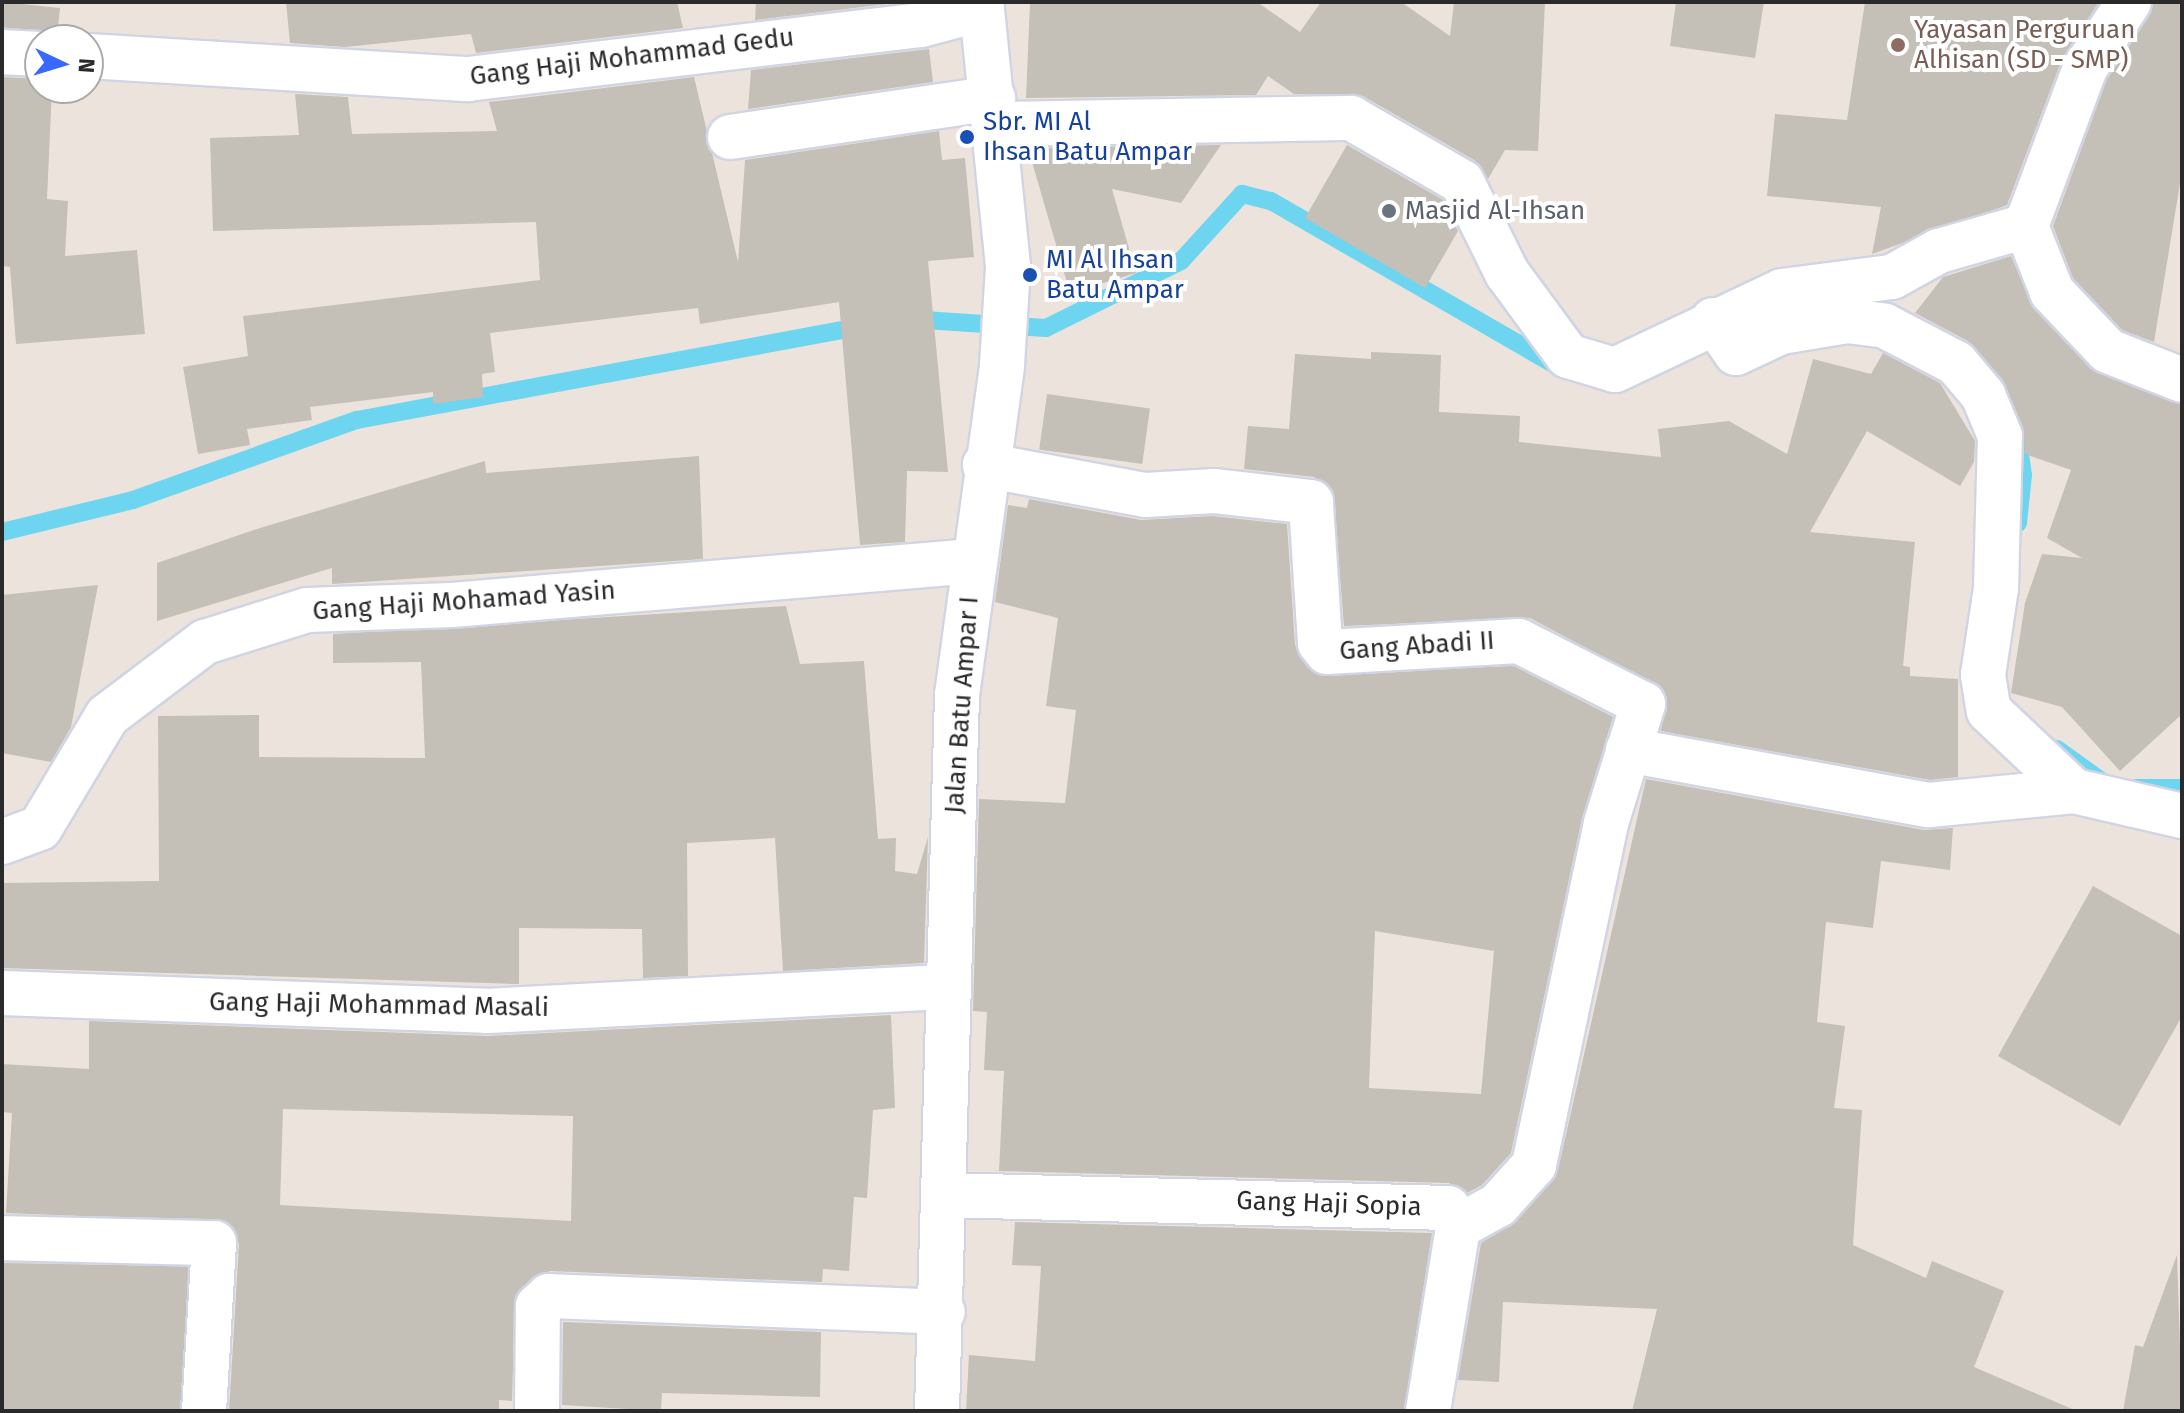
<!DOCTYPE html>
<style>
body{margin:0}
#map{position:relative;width:2184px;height:1413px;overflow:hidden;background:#ece4dc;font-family:"Fira Sans",sans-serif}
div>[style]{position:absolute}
.stream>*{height:18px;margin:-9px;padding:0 9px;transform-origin:9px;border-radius:9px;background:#6dd5f0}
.building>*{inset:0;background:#c4bfb7;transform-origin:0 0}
.roads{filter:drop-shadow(2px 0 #d1d5e3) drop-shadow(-2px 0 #d1d5e3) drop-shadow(0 2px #d1d5e3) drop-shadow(0 -2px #d1d5e3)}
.minor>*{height:44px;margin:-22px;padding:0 22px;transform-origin:22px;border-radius:22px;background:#fff}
.dots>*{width:22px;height:22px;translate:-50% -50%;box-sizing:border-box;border:4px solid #fff;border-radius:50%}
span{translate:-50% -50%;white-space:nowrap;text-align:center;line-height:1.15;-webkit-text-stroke:8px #fff;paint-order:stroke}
.education-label{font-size:26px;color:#785e54}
.left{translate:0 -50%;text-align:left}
.street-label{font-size:26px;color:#2a2a2a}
.transit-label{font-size:26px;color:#164399}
.worship-label{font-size:26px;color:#5b616d}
.frame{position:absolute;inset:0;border:4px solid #2a2a2a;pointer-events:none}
.north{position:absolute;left:24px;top:24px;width:80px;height:80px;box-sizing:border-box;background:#fff;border:2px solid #aaa;border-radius:50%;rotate:94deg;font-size:22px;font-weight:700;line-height:32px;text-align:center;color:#2a2a2a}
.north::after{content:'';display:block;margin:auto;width:28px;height:36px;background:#3868fd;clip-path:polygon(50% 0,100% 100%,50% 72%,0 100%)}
</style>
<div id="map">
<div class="stream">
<i style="left:909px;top:319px;width:137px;rotate:3.8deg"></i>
<i style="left:1046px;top:328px;width:151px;rotate:-26.4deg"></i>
<i style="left:1181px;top:261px;width:91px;rotate:-47.7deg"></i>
<i style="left:1242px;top:194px;width:30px;rotate:14deg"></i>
<i style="left:1271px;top:201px;width:330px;rotate:30deg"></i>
<i style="left:2018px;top:523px;width:48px;rotate:-84.1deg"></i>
<i style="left:2023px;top:475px;width:34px;rotate:-98deg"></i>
<i style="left:2px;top:532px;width:135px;rotate:-13.7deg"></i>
<i style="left:133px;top:500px;width:238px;rotate:-19.7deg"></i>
<i style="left:357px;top:420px;width:516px;rotate:-10.5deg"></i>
<i style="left:2057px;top:749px;width:62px;rotate:35.8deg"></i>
<i style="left:2136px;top:788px;width:46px"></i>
</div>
<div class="building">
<i style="clip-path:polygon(2px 2px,60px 8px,57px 36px,2px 27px)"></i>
<i style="clip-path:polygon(286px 2px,677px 2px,683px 28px,476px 53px,471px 34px,345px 47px,290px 43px)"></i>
<i style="clip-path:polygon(756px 2px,903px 2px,755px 20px)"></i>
<i style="clip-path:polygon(1030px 2px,1257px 2px,1300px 32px,1321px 2px,1401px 2px,1450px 36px,1454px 2px,1545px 2px,1538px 151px,1505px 150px,1488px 179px,1474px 160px,1363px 96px,1294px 94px,1268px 76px,1256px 95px,1026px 98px)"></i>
<i style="clip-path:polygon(1676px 2px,1764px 2px,1755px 58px,1670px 46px)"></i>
<i style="clip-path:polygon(1865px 2px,2099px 2px,2062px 59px,2007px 205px,1872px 254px,1881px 207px,1767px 196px,1775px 114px,1847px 120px)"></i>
<i style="clip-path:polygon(2154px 2px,2182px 2px,2182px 171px,2154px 342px,2122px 330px,2073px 278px,2053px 226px,2107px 79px)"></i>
<i style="clip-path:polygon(929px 49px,933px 82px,748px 109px,751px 70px)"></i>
<i style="clip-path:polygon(2px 77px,40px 79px,40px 88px,52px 88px,47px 199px,68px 201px,65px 256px,137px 250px,145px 334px,16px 344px,10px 267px,2px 266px)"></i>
<i style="clip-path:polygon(694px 77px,738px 262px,745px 160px,939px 131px,942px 160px,965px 158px,974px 257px,928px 261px,948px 472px,907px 471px,905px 542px,860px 545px,839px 302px,700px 324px,698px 308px,490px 333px,495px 372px,482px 374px,483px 397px,433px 404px,433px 392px,310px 407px,312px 420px,247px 429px,250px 445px,198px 454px,183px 367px,248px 356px,243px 316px,540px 280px,536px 222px,213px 231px,210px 138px,299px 135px,295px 94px,348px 97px,352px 134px,497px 131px,489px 102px)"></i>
<i style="clip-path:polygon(1221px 145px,1181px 203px,1112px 189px,1136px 273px,1070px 293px,1028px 148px)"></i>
<i style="clip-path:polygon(1347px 145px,1443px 200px,1458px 231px,1425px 288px,1305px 218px)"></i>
<i style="clip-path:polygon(2011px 256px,2034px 309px,2090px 368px,2182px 404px,2182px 714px,2120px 771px,2062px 707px,2011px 693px,2025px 603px,2042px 554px,2082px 558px,2047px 538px,2071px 470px,2025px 454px,2023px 427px,2002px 379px,1968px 341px,1915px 313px,1943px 277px)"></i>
<i style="clip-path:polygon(1371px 352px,1441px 355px,1439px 412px,1520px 416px,1519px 442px,1661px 457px,1658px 429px,1729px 421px,1787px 454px,1813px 359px,1871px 374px,1883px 353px,1940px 383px,1975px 441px,1974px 462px,1960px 486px,1867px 431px,1810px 532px,1915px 542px,1903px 666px,1910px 667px,1910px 676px,1958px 679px,1958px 777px,1930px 780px,1661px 731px,1663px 689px,1530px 618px,1344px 626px,1333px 490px,1314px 477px,1244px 469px,1248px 426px,1289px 429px,1295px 354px,1371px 359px)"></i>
<i style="left:1047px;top:394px;width:104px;height:56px;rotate:8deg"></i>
<i style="clip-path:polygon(699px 456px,703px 559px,332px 584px,332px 568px,157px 621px,157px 563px,260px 528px,485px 461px,486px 473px)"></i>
<i style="clip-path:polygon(evenodd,1029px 499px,1141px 520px,1213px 516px,1287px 524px,1295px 645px,1316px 674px,1514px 666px,1613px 717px,1582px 818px,1511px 1153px,1482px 1185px,1467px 1193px,1449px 1183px,999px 1171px,1004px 1071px,984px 1070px,987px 1012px,973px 1011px,979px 799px,1065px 803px,1076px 710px,1046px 706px,1058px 618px,995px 602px,1008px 505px,1027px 508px,1029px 499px,1375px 931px,1494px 951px,1481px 1094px,1369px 1088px,1375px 931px)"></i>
<i style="clip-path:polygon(98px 585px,71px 727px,51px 762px,2px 753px,2px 595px)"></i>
<i style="clip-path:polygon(786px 606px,800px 664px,864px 661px,878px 839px,896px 838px,895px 871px,917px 874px,928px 837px,924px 963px,783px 971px,775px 838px,687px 843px,688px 976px,643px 978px,642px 929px,519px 928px,519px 984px,2px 968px,2px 883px,159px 881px,158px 716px,259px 715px,259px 757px,425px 758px,421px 662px,333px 663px,333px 634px)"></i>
<i style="clip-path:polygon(1646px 779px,1924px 830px,1953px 828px,1950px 870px,1881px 861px,1873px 928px,1826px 922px,1817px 1022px,1845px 1026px,1834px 1108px,1862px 1110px,1853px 1245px,1926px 1278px,1932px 1261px,2004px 1291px,1974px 1367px,2077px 1411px,1632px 1411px,1657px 1309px,1503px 1302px,1499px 1382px,1458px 1380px,1481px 1243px,1516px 1222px,1558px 1170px)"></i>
<i style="clip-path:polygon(2093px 886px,2182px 936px,2182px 1016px,2120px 1126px,1998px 1056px)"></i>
<i style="clip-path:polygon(evenodd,891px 1015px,895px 1108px,873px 1110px,867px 1198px,854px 1197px,849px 1271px,823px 1269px,822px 1282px,550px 1271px,533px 1277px,515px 1296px,512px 1401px,499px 1400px,499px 1411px,229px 1411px,239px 1244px,228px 1222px,6px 1213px,12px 1113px,2px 1112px,2px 1064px,89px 1069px,89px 1021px,488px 1036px,891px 1015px,283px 1109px,573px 1116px,571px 1221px,280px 1205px,283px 1109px)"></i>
<i style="clip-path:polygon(1015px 1222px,1432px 1233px,1404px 1411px,966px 1411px,969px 1355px,1035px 1361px,1041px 1266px,1012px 1265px)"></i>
<i style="clip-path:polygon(2177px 1255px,2182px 1411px,2123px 1411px,2135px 1345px,2143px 1347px)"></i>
<i style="left:3px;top:1263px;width:185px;height:148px;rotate:1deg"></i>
<i style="clip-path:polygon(563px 1322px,821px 1332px,820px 1397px,662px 1393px,661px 1411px,562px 1405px)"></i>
</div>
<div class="roads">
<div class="minor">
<i style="left:2px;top:52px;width:38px;rotate:3deg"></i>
<i style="left:88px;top:56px;width:381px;rotate:3.5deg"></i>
<i style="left:468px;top:79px;width:456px;rotate:-6.8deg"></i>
<i style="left:921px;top:25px;width:63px;rotate:-14.7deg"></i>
<i style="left:996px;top:124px;width:355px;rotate:-1deg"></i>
<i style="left:1351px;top:118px;width:128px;rotate:30deg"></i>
<i style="left:1462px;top:182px;width:102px;rotate:63.7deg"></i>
<i style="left:1507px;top:273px;width:103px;rotate:53.7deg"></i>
<i style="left:1568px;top:356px;width:49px;rotate:16.6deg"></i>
<i style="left:1615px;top:370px;width:185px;rotate:-25.3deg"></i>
<i style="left:1782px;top:291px;width:111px;rotate:-7.3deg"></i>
<i style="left:1892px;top:277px;width:54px;rotate:-29deg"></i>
<i style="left:1939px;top:251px;width:91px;rotate:-16deg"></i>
<i style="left:730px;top:137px;width:266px;rotate:-8.4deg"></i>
<i style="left:2026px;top:226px;width:169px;rotate:-69.5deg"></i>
<i style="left:2085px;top:68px;width:79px;rotate:-56.3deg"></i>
<i style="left:2026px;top:226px;width:71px;rotate:68.5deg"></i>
<i style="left:2052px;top:292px;width:81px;rotate:46.5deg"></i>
<i style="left:2108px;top:351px;width:79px;rotate:21.4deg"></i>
<i style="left:1713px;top:320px;width:40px;rotate:55.1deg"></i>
<i style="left:1736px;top:353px;width:50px;rotate:-25deg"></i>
<i style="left:1781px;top:332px;width:67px;rotate:-9.5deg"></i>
<i style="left:1847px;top:321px;width:38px;rotate:7deg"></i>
<i style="left:1885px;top:326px;width:80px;rotate:27.5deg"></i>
<i style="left:1956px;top:363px;width:42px;rotate:49.8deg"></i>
<i style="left:1983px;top:395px;width:44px;rotate:67.5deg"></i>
<i style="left:2000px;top:436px;width:152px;rotate:91.5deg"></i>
<i style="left:1996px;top:588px;width:88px;rotate:98.5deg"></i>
<i style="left:1983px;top:675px;width:36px;rotate:81deg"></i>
<i style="left:1989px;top:711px;width:117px;rotate:43.3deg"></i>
<i style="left:2074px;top:791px;width:111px;rotate:13deg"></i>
<i style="left:1628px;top:750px;width:306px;rotate:10.4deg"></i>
<i style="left:1929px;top:805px;width:146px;rotate:-5.5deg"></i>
<i style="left:2px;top:842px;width:40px;rotate:-20.2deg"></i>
<i style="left:40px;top:828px;width:131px;rotate:-59.1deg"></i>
<i style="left:107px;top:716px;width:123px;rotate:-37.1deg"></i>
<i style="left:205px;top:642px;width:107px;rotate:-17.4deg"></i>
<i style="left:307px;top:610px;width:145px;rotate:-2deg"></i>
<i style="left:452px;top:605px;width:523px;rotate:-4.83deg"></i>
<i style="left:2px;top:993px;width:485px;rotate:2.1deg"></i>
<i style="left:487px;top:1011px;width:462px;rotate:-3deg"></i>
<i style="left:945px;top:1195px;width:503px;rotate:1.48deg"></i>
<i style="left:1448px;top:1208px;width:21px;rotate:62deg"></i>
<i style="left:1458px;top:1227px;width:46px;rotate:-28.8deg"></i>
<i style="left:1498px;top:1205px;width:54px;rotate:-48deg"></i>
<i style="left:1534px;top:1165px;width:349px;rotate:-78.1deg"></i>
<i style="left:1606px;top:823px;width:125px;rotate:-72.7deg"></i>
<i style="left:1643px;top:704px;width:139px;rotate:-153.1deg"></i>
<i style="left:1519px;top:641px;width:192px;rotate:176.7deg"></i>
<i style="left:1327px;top:652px;width:11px;rotate:-128deg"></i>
<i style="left:1320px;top:643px;width:141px;rotate:-93.7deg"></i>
<i style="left:1311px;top:502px;width:98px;rotate:-173.5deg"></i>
<i style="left:1214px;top:491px;width:69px;rotate:176.7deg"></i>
<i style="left:1145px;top:495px;width:163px;rotate:-169.4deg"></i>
<i style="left:2px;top:1238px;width:212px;rotate:1.4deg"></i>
<i style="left:214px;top:1243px;width:168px;rotate:93.4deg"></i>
<i style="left:537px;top:1411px;width:105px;rotate:-89.5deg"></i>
<i style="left:538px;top:1306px;width:15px;rotate:-42deg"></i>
<i style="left:549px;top:1296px;width:394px;rotate:2.3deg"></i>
<i style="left:937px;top:1411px;width:716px;rotate:-88.4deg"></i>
<i style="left:957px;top:695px;width:333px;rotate:-82.2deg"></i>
<i style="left:1002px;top:365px;width:99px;rotate:-86.5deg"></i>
<i style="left:1008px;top:266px;width:265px;rotate:-95.8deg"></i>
<i style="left:1428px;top:1411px;width:186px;rotate:-80.7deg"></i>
</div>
</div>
<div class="dots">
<i style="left:1898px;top:45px;background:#8d6e63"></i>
<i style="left:967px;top:137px;background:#1a4fb4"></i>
<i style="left:1389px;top:211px;background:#6b7280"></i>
<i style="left:1030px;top:275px;background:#1a4fb4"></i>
</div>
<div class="education-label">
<span class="left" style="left:1914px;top:45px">Yayasan Perguruan<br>Alhisan (SD - SMP)</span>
</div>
<div class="street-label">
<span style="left:632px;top:57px;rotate:-7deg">Gang Haji Mohammad Gedu</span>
<span style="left:464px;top:601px;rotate:-4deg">Gang Haji Mohamad Yasin</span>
<span style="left:1417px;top:646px;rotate:-4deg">Gang Abadi II</span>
<span style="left:962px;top:705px;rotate:-86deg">Jalan Batu Ampar I</span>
<span style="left:379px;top:1005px;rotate:1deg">Gang Haji Mohammad Masali</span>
<span style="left:1329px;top:1204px;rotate:2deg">Gang Haji Sopia</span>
</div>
<div class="transit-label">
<span class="left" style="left:983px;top:137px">Sbr. MI Al<br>Ihsan Batu Ampar</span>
<span class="left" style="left:1046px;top:275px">MI Al Ihsan<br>Batu Ampar</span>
</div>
<div class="worship-label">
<span class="left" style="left:1405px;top:211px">Masjid Al-Ihsan</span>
</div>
<div class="frame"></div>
<div class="north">N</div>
</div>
